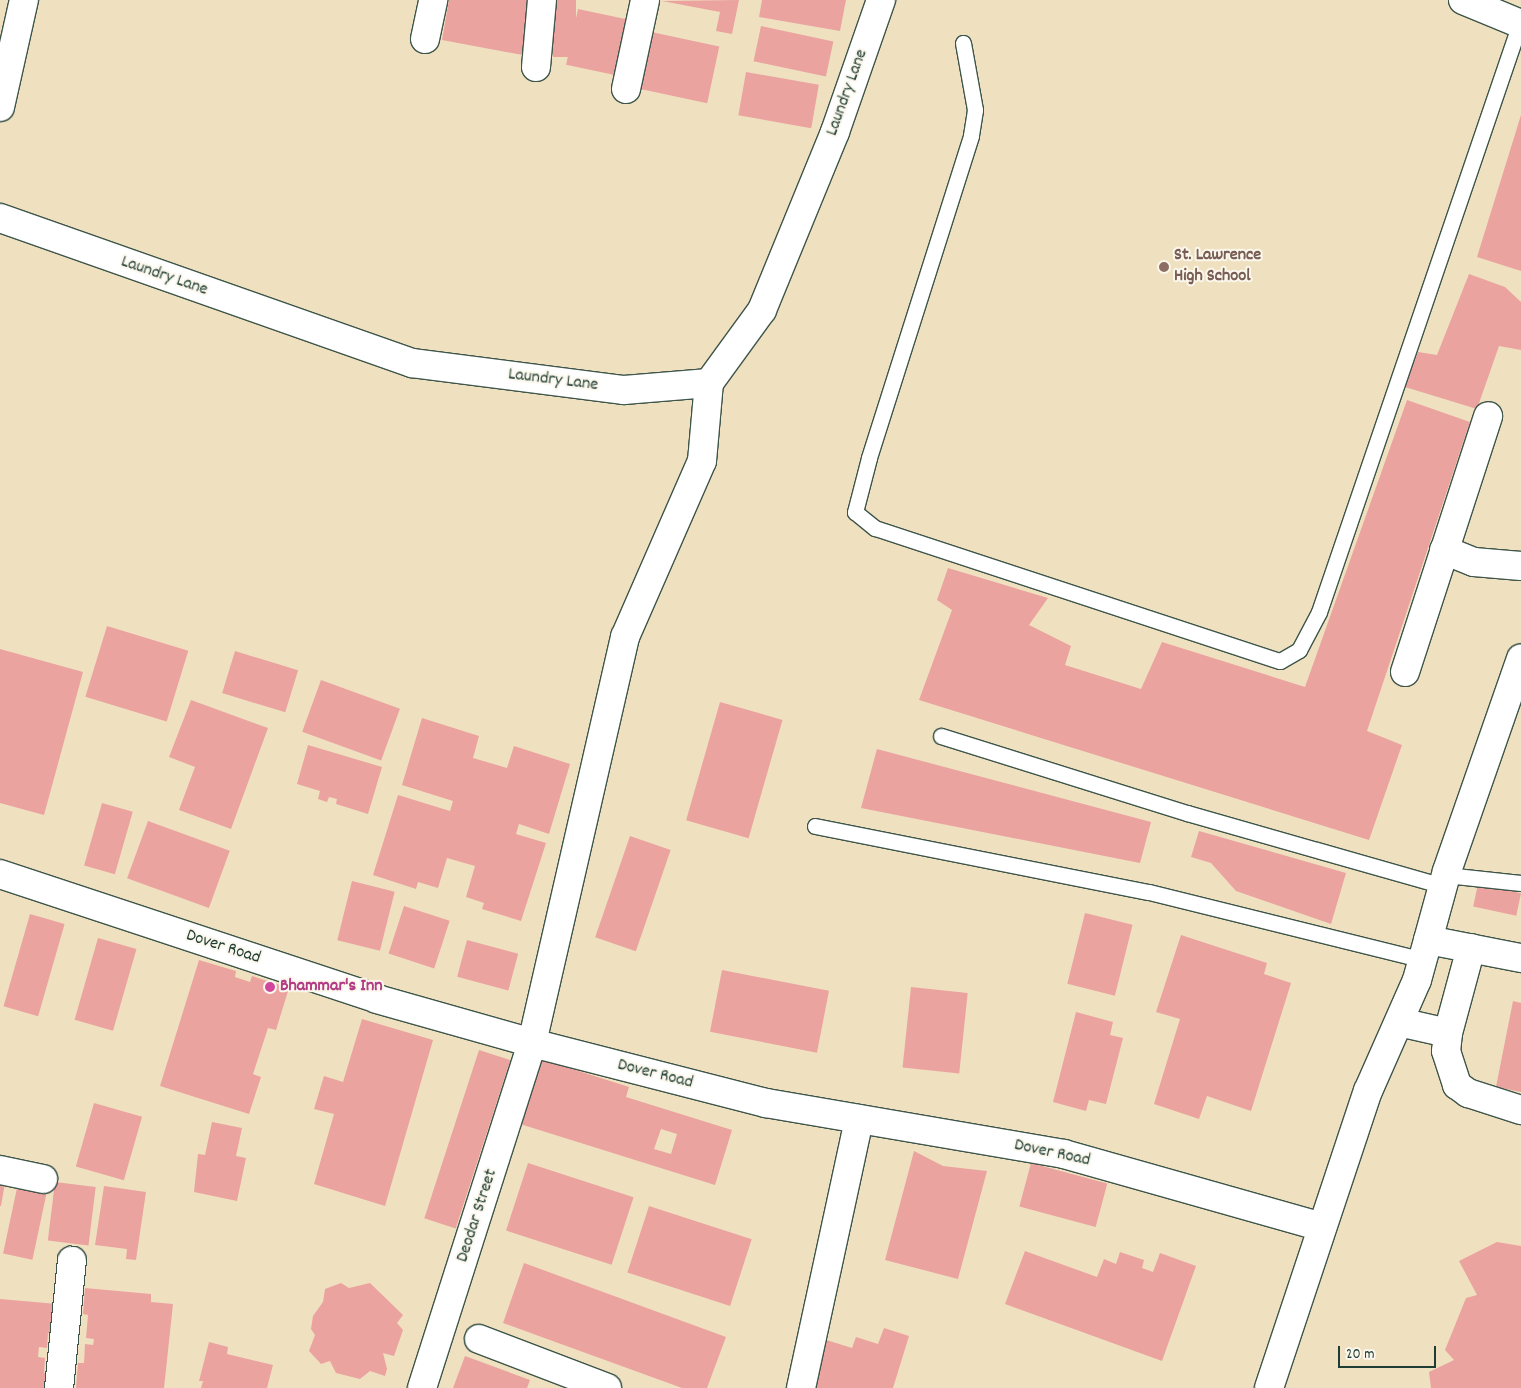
<!DOCTYPE html>
<style>
body{margin:0}
#map{position:relative;width:1521px;height:1388px;overflow:hidden;background:#efe0c0;font-family:Dekko,sans-serif}
div>[style]{position:absolute}
.building>*{inset:0;background:#eba3a0;transform-origin:0 0}
.roads{filter:drop-shadow(1px 0 #3e5549) drop-shadow(-1px 0 #3e5549) drop-shadow(0 1px #3e5549) drop-shadow(0 -1px #3e5549)}
.service>*{height:15px;margin:-7.5px;padding:0 7.5px;transform-origin:7.5px;border-radius:7.5px;background:#fff}
.minor>*{height:28px;margin:-14px;padding:0 14px;transform-origin:14px;border-radius:14px;background:#fff}
.tertiary>*{height:28px;margin:-14px;padding:0 14px;transform-origin:14px;border-radius:14px;background:#fff}
.dots>*{width:14px;height:14px;translate:-50% -50%;box-sizing:border-box;border:2px solid #fbf7ec;border-radius:50%}
span{translate:-50% -50%;white-space:nowrap;text-align:center;line-height:1.15;-webkit-text-stroke:4px #fbf7ec;paint-order:stroke}
.street-label{font-size:18px;color:#1f3d34}
.education-label{font-size:18px;color:#785e54;font-weight:700}
.left{translate:0 -50%;text-align:left}
.hotel-label{font-size:18px;color:#b23c85;font-weight:700}
.scale{position:absolute;left:1338px;top:1346px;width:98px;height:22px;box-sizing:border-box;border:2px solid #1f3d34;border-top:0;padding-left:6px;font-size:15px;line-height:18px;white-space:nowrap;color:#1f3d34;-webkit-text-stroke:4px #fbf7ec;paint-order:stroke}
</style>
<div id="map">
<div class="building">
<i style="clip-path:polygon(449px 0,533px 0,528px 56px,442px 40px)"></i>
<i style="left:553px;top:0;width:23px;height:57px"></i>
<i style="clip-path:polygon(739px 0,732px 34px,716px 31px,720px 12px,662px 1px)"></i>
<i style="clip-path:polygon(762px 0,846px 0,840px 31px,759px 17px)"></i>
<i style="left:578px;top:9px;width:57px;height:57px;rotate:12deg"></i>
<i style="left:761px;top:26px;width:74px;height:36px;rotate:12deg"></i>
<i style="left:642px;top:30px;width:79px;height:58px;rotate:12deg"></i>
<i style="left:746px;top:72px;width:74px;height:44px;rotate:10deg"></i>
<i style="clip-path:polygon(1521px 115px,1521px 271px,1477px 257px)"></i>
<i style="clip-path:polygon(1469px 274px,1505px 287px,1521px 302px,1521px 350px,1499px 346px,1477px 409px,1405px 387px,1418px 352px,1437px 355px)"></i>
<i style="clip-path:polygon(1407px 400px,1470px 422px,1367px 731px,1402px 745px,1369px 840px,919px 700px,952px 610px,937px 600px,948px 568px,1048px 598px,1029px 625px,1071px 646px,1065px 665px,1141px 689px,1162px 642px,1305px 687px)"></i>
<i style="left:107px;top:626px;width:85px;height:74px;rotate:17deg"></i>
<i style="clip-path:polygon(0 649px,83px 672px,44px 815px,0 803px)"></i>
<i style="left:235px;top:651px;width:66px;height:44px;rotate:17deg"></i>
<i style="left:321px;top:680px;width:84px;height:55px;rotate:20deg"></i>
<i style="clip-path:polygon(191px 700px,268px 728px,231px 829px,179px 810px,195px 767px,169px 757px)"></i>
<i style="left:720px;top:702px;width:65px;height:123px;rotate:16deg"></i>
<i style="clip-path:polygon(422px 718px,479px 736px,473px 758px,507px 768px,514px 746px,570px 764px,549px 834px,519px 824px,516px 834px,546px 843px,521px 921px,482px 909px,484px 903px,466px 897px,475px 866px,447px 858px,438px 888px,418px 882px,416px 889px,373px 875px,398px 795px,450px 811px,453px 801px,402px 785px)"></i>
<i style="clip-path:polygon(308px 745px,382px 767px,368px 814px,336px 804px,337px 799px,329px 797px,327px 802px,318px 799px,320px 791px,297px 784px)"></i>
<i style="clip-path:polygon(877px 749px,1151px 822px,1140px 863px,861px 808px)"></i>
<i style="left:102px;top:803px;width:32px;height:65px;rotate:16deg"></i>
<i style="left:148px;top:821px;width:87px;height:61px;rotate:20deg"></i>
<i style="clip-path:polygon(1199px 831px,1346px 873px,1331px 924px,1236px 891px,1211px 863px,1191px 857px)"></i>
<i style="left:630px;top:836px;width:43px;height:107px;rotate:19deg"></i>
<i style="left:352px;top:881px;width:44px;height:61px;rotate:14deg"></i>
<i style="left:1478px;top:884px;width:44px;height:23px;rotate:12deg"></i>
<i style="left:404px;top:906px;width:48px;height:50px;rotate:18deg"></i>
<i style="left:1085px;top:913px;width:49px;height:73px;rotate:14deg"></i>
<i style="left:30px;top:914px;width:36px;height:96px;rotate:16deg"></i>
<i style="clip-path:polygon(1181px 935px,1267px 963px,1264px 974px,1291px 983px,1251px 1111px,1207px 1096px,1199px 1119px,1154px 1104px,1180px 1019px,1156px 1012px)"></i>
<i style="left:98px;top:938px;width:40px;height:85px;rotate:16deg"></i>
<i style="left:467px;top:940px;width:53px;height:38px;rotate:15deg"></i>
<i style="clip-path:polygon(199px 960px,236px 971px,235px 977px,250px 982px,252px 976px,289px 988px,276px 1030px,268px 1028px,253px 1074px,261px 1077px,249px 1114px,160px 1086px)"></i>
<i style="left:722px;top:970px;width:109px;height:63px;rotate:11deg"></i>
<i style="left:911px;top:987px;width:57px;height:81px;rotate:6deg"></i>
<i style="clip-path:polygon(1513px 1001px,1521px 1003px,1521px 1092px,1496px 1087px)"></i>
<i style="clip-path:polygon(1076px 1012px,1113px 1022px,1110px 1035px,1123px 1038px,1106px 1104px,1089px 1100px,1086px 1111px,1053px 1102px)"></i>
<i style="clip-path:polygon(362px 1019px,433px 1040px,385px 1206px,314px 1184px,334px 1114px,314px 1109px,324px 1076px,343px 1082px)"></i>
<i style="left:479px;top:1050px;width:33px;height:177px;rotate:18deg"></i>
<i style="clip-path:polygon(evenodd,541px 1059px,629px 1087px,626px 1097px,732px 1130px,715px 1185px,520px 1124px,541px 1059px,661px 1129px,677px 1134px,671px 1154px,654px 1149px,661px 1129px)"></i>
<i style="left:94px;top:1103px;width:50px;height:66px;rotate:16deg"></i>
<i style="clip-path:polygon(212px 1122px,242px 1128px,236px 1156px,246px 1158px,237px 1201px,194px 1192px,198px 1154px,205px 1155px)"></i>
<i style="clip-path:polygon(914px 1151px,943px 1166px,987px 1171px,958px 1279px,885px 1260px)"></i>
<i style="left:528px;top:1163px;width:111px;height:71px;rotate:18deg"></i>
<i style="left:1031px;top:1163px;width:79px;height:45px;rotate:15deg"></i>
<i style="clip-path:polygon(0 1176px,6px 1177px,1px 1206px,0 1206px)"></i>
<i style="left:55px;top:1182px;width:41px;height:59px;rotate:7deg"></i>
<i style="clip-path:polygon(104px 1186px,146px 1192px,136px 1260px,126px 1259px,127px 1249px,95px 1245px)"></i>
<i style="left:17px;top:1188px;width:30px;height:67px;rotate:12deg"></i>
<i style="left:649px;top:1206px;width:108px;height:70px;rotate:18deg"></i>
<i style="clip-path:polygon(1497px 1242px,1521px 1246px,1521px 1388px,1431px 1388px,1429px 1372px,1454px 1360px,1445px 1350px,1466px 1298px,1477px 1295px,1459px 1261px)"></i>
<i style="clip-path:polygon(1025px 1251px,1097px 1277px,1104px 1259px,1116px 1264px,1120px 1252px,1144px 1260px,1142px 1268px,1153px 1272px,1160px 1253px,1196px 1266px,1162px 1361px,1005px 1304px)"></i>
<i style="clip-path:polygon(524px 1263px,726px 1337px,707px 1388px,682px 1388px,503px 1323px)"></i>
<i style="clip-path:polygon(341px 1283px,349px 1288px,370px 1283px,403px 1315px,397px 1323px,403px 1330px,394px 1356px,383px 1353px,387px 1369px,385px 1376px,370px 1371px,360px 1379px,336px 1373px,330px 1361px,321px 1364px,309px 1351px,315px 1335px,311px 1329px,313px 1316px,323px 1302px,325px 1289px)"></i>
<i style="clip-path:polygon(85px 1288px,151px 1294px,151px 1302px,173px 1304px,164px 1388px,76px 1388px,78px 1363px,84px 1363px,85px 1344px,93px 1345px,94px 1339px,86px 1338px,88px 1315px,83px 1314px)"></i>
<i style="clip-path:polygon(0 1299px,57px 1304px,54px 1333px,48px 1333px,47px 1348px,39px 1347px,38px 1357px,45px 1358px,44px 1373px,50px 1374px,49px 1388px,0 1388px)"></i>
<i style="clip-path:polygon(884px 1328px,909px 1336px,893px 1388px,814px 1388px,819px 1372px,810px 1369px,820px 1338px,852px 1348px,856px 1337px,878px 1344px)"></i>
<i style="clip-path:polygon(209px 1342px,228px 1347px,227px 1354px,273px 1365px,267px 1388px,201px 1388px,203px 1381px,199px 1381px)"></i>
<i style="clip-path:polygon(465px 1356px,530px 1380px,527px 1388px,453px 1388px)"></i>
</div>
<div class="roads">
<div class="service">
<i style="left:963px;top:43px;width:68px;rotate:79.8deg"></i>
<i style="left:975px;top:110px;width:26px;rotate:99deg"></i>
<i style="left:971px;top:136px;width:338px;rotate:107.6deg"></i>
<i style="left:869px;top:458px;width:56px;rotate:104.5deg"></i>
<i style="left:855px;top:512px;width:26px;rotate:39deg"></i>
<i style="left:875px;top:528px;width:426px;rotate:18.2deg"></i>
<i style="left:1280px;top:661px;width:22px;rotate:-30deg"></i>
<i style="left:1299px;top:650px;width:43px;rotate:-62.2deg"></i>
<i style="left:1319px;top:612px;width:622px;rotate:-71.16deg"></i>
<i style="left:941px;top:736px;width:258px;rotate:17.4deg"></i>
<i style="left:1187px;top:813px;width:266px;rotate:15.9deg"></i>
<i style="left:815px;top:826px;width:340px;rotate:11.2deg"></i>
<i style="left:1149px;top:892px;width:282px;rotate:13.9deg"></i>
<i style="left:1446px;top:875px;width:75px;rotate:6.1deg"></i>
</div>
<div class="minor">
<i style="left:1463px;top:0;width:63px;rotate:22.5deg"></i>
<i style="left:425px;top:39px;width:40px;rotate:-78deg"></i>
<i style="left:536px;top:67px;width:67px;rotate:-84.9deg"></i>
<i style="left:626px;top:89px;width:91px;rotate:-77.9deg"></i>
<i style="left:0;top:107px;width:110px;rotate:-77.4deg"></i>
<i style="left:0;top:218px;width:437px;rotate:19.4deg"></i>
<i style="left:412px;top:363px;width:214px;rotate:7.3deg"></i>
<i style="left:624px;top:390px;width:85px;rotate:-4.7deg"></i>
<i style="left:709px;top:383px;width:90px;rotate:-54deg"></i>
<i style="left:762px;top:310px;width:192px;rotate:-67.7deg"></i>
<i style="left:835px;top:132px;width:140px;rotate:-70.8deg"></i>
<i style="left:1444px;top:550px;width:32px;rotate:22deg"></i>
<i style="left:1474px;top:562px;width:47px;rotate:4.9deg"></i>
<i style="left:1405px;top:672px;width:269px;rotate:-72deg"></i>
<i style="left:0;top:874px;width:397px;rotate:18.3deg"></i>
<i style="left:377px;top:999px;width:161px;rotate:15.8deg"></i>
<i style="left:532px;top:1043px;width:242px;rotate:14.4deg"></i>
<i style="left:766px;top:1103px;width:302px;rotate:9.7deg"></i>
<i style="left:1064px;top:1154px;width:268px;rotate:15.8deg"></i>
<i style="left:1428px;top:940px;width:95px;rotate:11deg"></i>
<i style="left:1399px;top:1022px;width:50px;rotate:12.7deg"></i>
<i style="left:1448px;top:1033px;width:18px;rotate:96deg"></i>
<i style="left:1446px;top:1051px;width:36px;rotate:72deg"></i>
<i style="left:1457px;top:1085px;width:14px;rotate:36deg"></i>
<i style="left:1468px;top:1093px;width:56px;rotate:17.8deg"></i>
<i style="left:1448px;top:1033px;width:88px;rotate:-74.9deg"></i>
<i style="left:0;top:1170px;width:44px;rotate:11.8deg"></i>
<i style="left:479px;top:1339px;width:137px;rotate:20.9deg"></i>
<i style="left:59px;top:1388px;width:128px;rotate:-84.2deg"></i>
<i style="left:422px;top:1388px;width:362px;rotate:-72.3deg"></i>
<i style="left:532px;top:1043px;width:417px;rotate:-77.1deg"></i>
<i style="left:625px;top:637px;width:192px;rotate:-66.4deg"></i>
<i style="left:702px;top:461px;width:78px;rotate:-84.9deg"></i>
<i style="left:801px;top:1388px;width:275px;rotate:-77.8deg"></i>
</div>
<div class="tertiary">
<i style="left:1269px;top:1388px;width:313px;rotate:-71.6deg"></i>
<i style="left:1368px;top:1091px;width:121px;rotate:-66.2deg"></i>
<i style="left:1417px;top:980px;width:113px;rotate:-74.6deg"></i>
<i style="left:1447px;top:871px;width:225px;rotate:-70.8deg"></i>
</div>
</div>
<div class="dots">
<i style="left:1164px;top:267px;background:#8d6e63"></i>
<i style="left:270px;top:987px;background:#d1479c"></i>
</div>
<div class="street-label">
<span style="left:848px;top:93px;rotate:-70deg">Laundry Lane</span>
<span style="left:164px;top:277px;rotate:19deg">Laundry Lane</span>
<span style="left:553px;top:381px;rotate:7deg">Laundry Lane</span>
<span style="left:223px;top:948px;rotate:18deg">Dover Road</span>
<span style="left:655px;top:1075px;rotate:14deg">Dover Road</span>
<span style="left:1052px;top:1154px;rotate:12deg">Dover Road</span>
<span style="left:478px;top:1216px;rotate:-72deg">Deodar Street</span>
</div>
<div class="education-label">
<span class="left" style="left:1174px;top:267px">St. Lawrence<br>High School</span>
</div>
<div class="hotel-label">
<span class="left" style="left:280px;top:987px">Bhammar's Inn</span>
</div>
<div class="scale">20 m</div>
</div>
